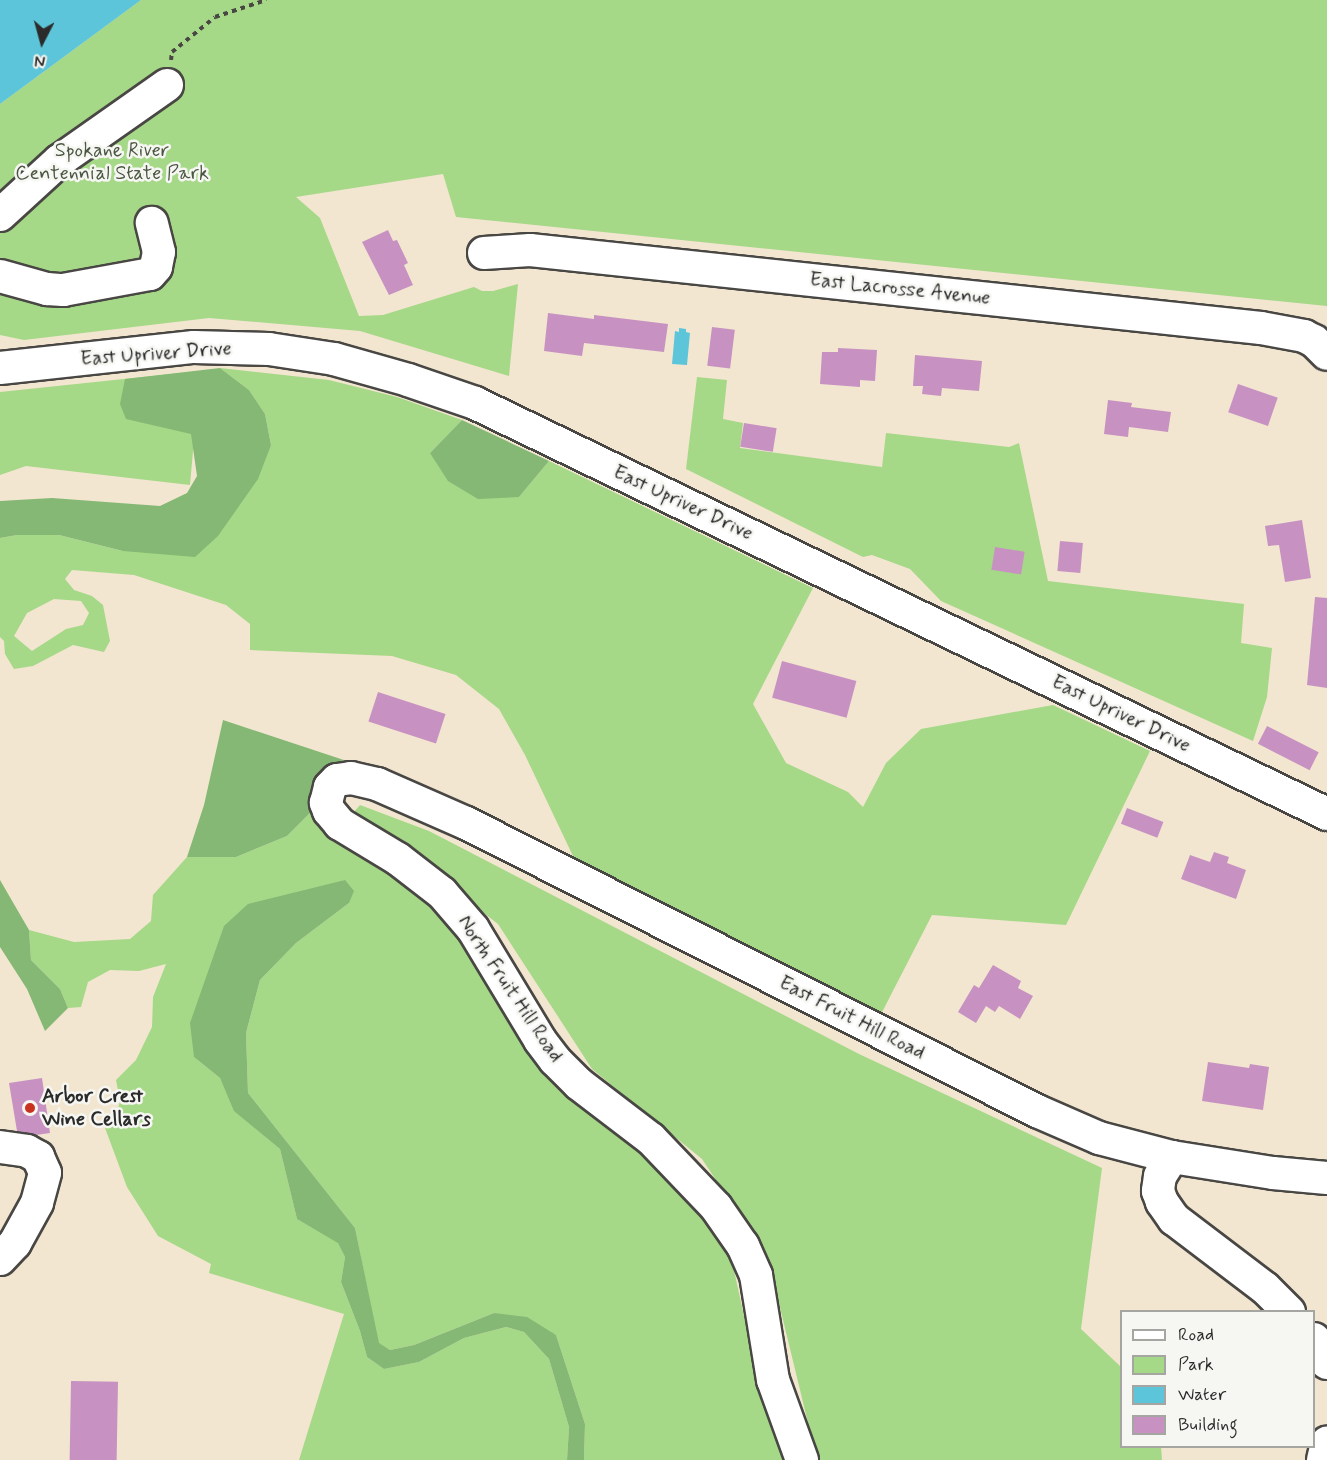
<!DOCTYPE html>
<style>
body{margin:0}
#map{position:relative;width:1327px;height:1460px;overflow:hidden;background:#f2e6d0;font-family:Mynerve,sans-serif}
div>[style]{position:absolute}
.green>*{inset:0;background:#a5d887}
.forest>*{inset:0;background:#84b874}
.water>*{inset:0;background:#5dc5d9}
.building>*{inset:0;background:#c792c2;transform-origin:0 0}
.path>*{height:4px;margin-top:-2px;transform-origin:0;background:repeating-linear-gradient(90deg,#494744 0 4.5px,transparent 0 9px)}
.roads{filter:drop-shadow(2px 0 #494744) drop-shadow(-2px 0 #494744) drop-shadow(0 2px #494744) drop-shadow(0 -2px #494744)}
.minor>*{height:32px;margin:-16px;padding:0 16px;transform-origin:16px;border-radius:16px;background:#fff}
.dots>*{width:16px;height:16px;translate:-50% -50%;box-sizing:border-box;border:3px solid #f6f6f2;border-radius:50%}
span{translate:-50% -50%;white-space:nowrap;text-align:center;line-height:1.15;-webkit-text-stroke:5px #f6f6f2;paint-order:stroke}
.park-label{font-size:20px;color:#4a5642}
.street-label{font-size:20px;color:#2b2b2b}
.poi-label{font-size:20px;color:#2b2b2b;font-weight:700}
.left{translate:0 -50%;text-align:left}
.legend{position:absolute;left:1120px;top:1310px;width:195px;height:138px;box-sizing:border-box;background:#f6f6f2;border:2px solid #a5a5a2;margin:0;padding:8px 10px;list-style:none;font-size:18px;color:#2b2b2b}
.legend li{display:flex;align-items:center;gap:12px;height:30px}
.legend b{width:30px;border:2px solid #a5a5a2}
.north{position:absolute;left:12px;top:12px;width:60px;height:60px;-webkit-text-stroke:4px #f6f6f2;paint-order:stroke;rotate:186deg;font-size:16px;font-weight:700;line-height:24px;text-align:center;color:#2b2b2b}
.north::after{content:'';display:block;margin:auto;width:21px;height:27px;background:#2b2b2b;clip-path:polygon(50% 0,100% 100%,50% 72%,0 100%)}
</style>
<div id="map">
<div class="green">
<i style="clip-path:polygon(141px 0,1327px 0,1327px 306px,456px 217px,443px 174px,296px 197px,320px 218px,359px 316px,383px 315px,474px 287px,482px 291px,493px 291px,518px 284px,509px 376px,360px 331px,209px 318px,24px 340px,0 335px,0 104px)"></i>
<i style="clip-path:polygon(evenodd,220px 368px,329px 380px,397px 397px,462px 420px,430px 453px,519px 497px,549px 461px,813px 588px,753px 704px,786px 763px,848px 792px,863px 807px,886px 763px,921px 729px,1053px 705px,1150px 751px,1066px 925px,932px 915px,878px 1020px,582px 875px,525px 755px,499px 709px,456px 675px,392px 656px,250px 650px,250px 624px,226px 605px,134px 575px,72px 570px,65px 579px,74px 590px,92px 596px,103px 605px,110px 641px,104px 652px,73px 645px,33px 666px,14px 669px,5px 654px,4px 641px,0 637px,0 538px,17px 535px,59px 535px,123px 551px,271px 445px,265px 414px,249px 390px,220px 368px,54px 599px,81px 601px,89px 613px,83px 625px,66px 629px,32px 651px,14px 636px,27px 613px,54px 599px)"></i>
<i style="clip-path:polygon(200px 371px,190px 485px,26px 466px,0 475px,0 392px)"></i>
<i style="clip-path:polygon(697px 377px,727px 380px,723px 419px,743px 423px,740px 448px,882px 467px,886px 433px,1009px 447px,1019px 443px,1048px 581px,1244px 604px,1241px 643px,1272px 648px,1267px 697px,1253px 741px,941px 601px,910px 569px,872px 555px,863px 557px,686px 469px)"></i>
<i style="clip-path:polygon(360px 805px,429px 831px,859px 1054px,1102px 1168px,1081px 1329px,1121px 1367px,1122px 1446px,1161px 1447px,1162px 1460px,817px 1460px,768px 1258px,702px 1159px,592px 1069px,498px 924px,354px 812px)"></i>
<i style="clip-path:polygon(314px 809px,320px 825px,333px 840px,422px 896px,469px 947px,542px 1070px,668px 1176px,730px 1252px,756px 1371px,788px 1460px,584px 1460px,585px 1424px,556px 1335px,494px 1313px,414px 1345px,390px 1350px,378px 1343px,355px 1228px,248px 1093px,246px 1033px,260px 980px,296px 943px,349px 903px,344px 880px,194px 1057px,220px 1078px,235px 1111px,280px 1149px,297px 1219px,338px 1242px,345px 1257px,341px 1282px,360px 1331px,367px 1357px,384px 1369px,419px 1362px,464px 1338px,506px 1327px,524px 1332px,549px 1359px,569px 1427px,567px 1460px,299px 1460px,344px 1314px,209px 1273px,211px 1264px,158px 1236px,127px 1187px,105px 1128px,114px 1125px,120px 1101px,116px 1080px,136px 1060px,152px 1027px,153px 997px,166px 964px,139px 971px,110px 970px,88px 982px,81px 1007px,68px 1008px,60px 989px,31px 960px,29px 930px,74px 942px,130px 939px,151px 921px,153px 895px,187px 857px,236px 857px,287px 836px)"></i>
</div>
<div class="forest">
<i style="clip-path:polygon(220px 368px,249px 390px,265px 414px,271px 445px,258px 479px,218px 536px,195px 557px,123px 551px,59px 535px,17px 535px,0 538px,0 501px,52px 498px,160px 506px,187px 493px,197px 476px,191px 434px,126px 419px,120px 404px,125px 379px)"></i>
<i style="clip-path:polygon(462px 420px,549px 461px,519px 497px,478px 499px,448px 481px,430px 453px)"></i>
<i style="clip-path:polygon(223px 720px,377px 771px,314px 809px,287px 836px,236px 857px,187px 857px,204px 805px)"></i>
<i style="clip-path:polygon(0 880px,29px 930px,31px 960px,60px 989px,68px 1008px,45px 1031px,27px 989px,0 947px)"></i>
<i style="clip-path:polygon(345px 880px,354px 891px,349px 903px,296px 943px,260px 980px,246px 1033px,248px 1093px,355px 1228px,379px 1343px,390px 1350px,414px 1345px,494px 1313px,527px 1317px,556px 1335px,585px 1424px,584px 1460px,567px 1460px,569px 1427px,549px 1359px,524px 1332px,506px 1327px,464px 1338px,419px 1362px,384px 1369px,367px 1357px,360px 1331px,341px 1282px,345px 1257px,338px 1243px,297px 1219px,280px 1149px,234px 1111px,220px 1078px,194px 1057px,190px 1023px,224px 926px,248px 904px)"></i>
</div>
<div class="water">
<i style="clip-path:polygon(0 0,141px 0,0 104px)"></i>
<i style="clip-path:polygon(679px 328px,686px 329px,686px 332px,690px 333px,687px 365px,672px 364px,675px 331px,679px 332px)"></i>
</div>
<div class="building">
<i style="clip-path:polygon(388px 230px,393px 241px,397px 240px,408px 263px,404px 265px,413px 285px,389px 295px,362px 242px)"></i>
<i style="clip-path:polygon(548px 313px,594px 319px,594px 315px,668px 324px,664px 352px,584px 343px,582px 356px,544px 351px)"></i>
<i style="left:712px;top:327px;width:23px;height:39px;rotate:7deg"></i>
<i style="clip-path:polygon(838px 348px,877px 350px,875px 381px,860px 380px,860px 387px,820px 384px,822px 352px,838px 352px)"></i>
<i style="clip-path:polygon(915px 355px,982px 361px,979px 391px,942px 388px,941px 396px,922px 394px,923px 386px,913px 386px)"></i>
<i style="left:1238px;top:384px;width:42px;height:30px;rotate:19deg"></i>
<i style="clip-path:polygon(1108px 400px,1132px 403px,1131px 407px,1171px 412px,1168px 432px,1129px 427px,1128px 437px,1104px 434px)"></i>
<i style="left:744px;top:423px;width:33px;height:24px;rotate:9deg"></i>
<i style="clip-path:polygon(1302px 520px,1311px 578px,1285px 582px,1279px 545px,1268px 546px,1265px 526px)"></i>
<i style="left:1060px;top:541px;width:23px;height:30px;rotate:5deg"></i>
<i style="left:995px;top:547px;width:30px;height:23px;rotate:9deg"></i>
<i style="clip-path:polygon(1315px 597px,1327px 598px,1327px 688px,1307px 685px)"></i>
<i style="left:782px;top:661px;width:77px;height:38px;rotate:15deg"></i>
<i style="left:378px;top:692px;width:71px;height:31px;rotate:18deg"></i>
<i style="left:1267px;top:726px;width:58px;height:20px;rotate:27deg"></i>
<i style="left:1127px;top:808px;width:39px;height:17px;rotate:21deg"></i>
<i style="clip-path:polygon(1214px 852px,1229px 857px,1227px 863px,1246px 870px,1236px 899px,1181px 879px,1190px 855px,1210px 862px)"></i>
<i style="clip-path:polygon(993px 965px,1021px 981px,1018px 988px,1033px 996px,1020px 1019px,999px 1006px,995px 1012px,986px 1006px,976px 1023px,958px 1012px,974px 985px,979px 988px)"></i>
<i style="clip-path:polygon(1208px 1062px,1249px 1068px,1250px 1064px,1269px 1067px,1263px 1110px,1202px 1101px)"></i>
<i style="clip-path:polygon(42px 1078px,50px 1133px,36px 1135px,17px 1131px,9px 1083px)"></i>
<i style="left:71px;top:1381px;width:47px;height:79px;rotate:1deg"></i>
</div>
<div class="path">
<i style="left:171px;top:60px;width:8px;rotate:-83deg"></i>
<i style="left:172px;top:52px;width:55px;rotate:-39.1deg"></i>
<i style="left:215px;top:17px;width:54px;rotate:-18.4deg"></i>
</div>
<div class="roads">
<div class="minor">
<i style="left:0;top:215px;width:80px;rotate:-42.5deg"></i>
<i style="left:59px;top:161px;width:132px;rotate:-35.1deg"></i>
<i style="left:484px;top:253px;width:46px;rotate:-3.7deg"></i>
<i style="left:530px;top:250px;width:735px;rotate:6.09deg"></i>
<i style="left:1261px;top:328px;width:44px;rotate:10.5deg"></i>
<i style="left:1304px;top:336px;width:11px;rotate:27deg"></i>
<i style="left:1314px;top:341px;width:18px;rotate:45deg"></i>
<i style="left:0;top:276px;width:49px;rotate:15.5deg"></i>
<i style="left:47px;top:289px;width:16px;rotate:4deg"></i>
<i style="left:63px;top:290px;width:88px;rotate:-10.4deg"></i>
<i style="left:150px;top:274px;width:9px;rotate:-49deg"></i>
<i style="left:156px;top:267px;width:15px;rotate:-79deg"></i>
<i style="left:159px;top:252px;width:30px;rotate:-104deg"></i>
<i style="left:0;top:368px;width:195px;rotate:-6.2deg"></i>
<i style="left:194px;top:347px;width:75px;rotate:1.5deg"></i>
<i style="left:269px;top:349px;width:66px;rotate:8.7deg"></i>
<i style="left:334px;top:359px;width:77px;rotate:15.8deg"></i>
<i style="left:408px;top:380px;width:71px;rotate:18.9deg"></i>
<i style="left:475px;top:403px;width:946px;rotate:25.75deg"></i>
<i style="left:0;top:1147px;width:27px;rotate:8deg"></i>
<i style="left:27px;top:1151px;width:13px;rotate:29deg"></i>
<i style="left:38px;top:1157px;width:17px;rotate:66deg"></i>
<i style="left:45px;top:1173px;width:31px;rotate:105deg"></i>
<i style="left:37px;top:1203px;width:46px;rotate:118.8deg"></i>
<i style="left:15px;top:1243px;width:22px;rotate:133deg"></i>
<i style="left:1172px;top:1157px;width:22px;rotate:122deg"></i>
<i style="left:1160px;top:1176px;width:15px;rotate:98deg"></i>
<i style="left:1158px;top:1191px;width:12px;rotate:70deg"></i>
<i style="left:1162px;top:1202px;width:21px;rotate:55deg"></i>
<i style="left:1174px;top:1219px;width:114px;rotate:37.2deg"></i>
<i style="left:1265px;top:1288px;width:34px;rotate:45deg"></i>
<i style="left:1314px;top:1339px;width:27px;rotate:62deg"></i>
<i style="left:802px;top:1460px;width:85px;rotate:-109.9deg"></i>
<i style="left:773px;top:1380px;width:106px;rotate:-99.2deg"></i>
<i style="left:756px;top:1275px;width:32px;rotate:-114deg"></i>
<i style="left:743px;top:1246px;width:47px;rotate:-124.7deg"></i>
<i style="left:716px;top:1207px;width:94px;rotate:-133.7deg"></i>
<i style="left:651px;top:1139px;width:91px;rotate:-142.6deg"></i>
<i style="left:579px;top:1084px;width:34px;rotate:-135deg"></i>
<i style="left:555px;top:1060px;width:25px;rotate:-127deg"></i>
<i style="left:540px;top:1040px;width:130px;rotate:-121.1deg"></i>
<i style="left:473px;top:929px;width:48px;rotate:-130.7deg"></i>
<i style="left:442px;top:893px;width:56px;rotate:-142.3deg"></i>
<i style="left:398px;top:859px;width:68px;rotate:-148.9deg"></i>
<i style="left:340px;top:824px;width:17px;rotate:-130deg"></i>
<i style="left:329px;top:811px;width:9px;rotate:-111deg"></i>
<i style="left:326px;top:803px;width:16px;rotate:-76deg"></i>
<i style="left:330px;top:787px;width:10px;rotate:-45deg"></i>
<i style="left:337px;top:780px;width:14px;rotate:-8deg"></i>
<i style="left:351px;top:778px;width:27px;rotate:13deg"></i>
<i style="left:377px;top:784px;width:97px;rotate:23.7deg"></i>
<i style="left:466px;top:823px;width:640px;rotate:26.77deg"></i>
<i style="left:1037px;top:1111px;width:68px;rotate:23.5deg"></i>
<i style="left:1099px;top:1138px;width:75px;rotate:14.6deg"></i>
<i style="left:1172px;top:1157px;width:102px;rotate:9deg"></i>
<i style="left:1273px;top:1173px;width:54px;rotate:5.3deg"></i>
<i style="left:1323px;top:1460px;width:18px;rotate:-77deg"></i>
</div>
</div>
<div class="dots">
<i style="left:30px;top:1108px;background:#c8321e"></i>
</div>
<div class="park-label">
<span style="left:112px;top:162px">Spokane River<br>Centennial State Park</span>
</div>
<div class="street-label">
<span style="left:900px;top:289px;rotate:6deg">East Lacrosse Avenue</span>
<span style="left:156px;top:354px;rotate:-4deg">East Upriver Drive</span>
<span style="left:683px;top:503px;rotate:25deg">East Upriver Drive</span>
<span style="left:1121px;top:714px;rotate:26deg">East Upriver Drive</span>
<span style="left:510px;top:989px;rotate:56deg">North Fruit Hill Road</span>
<span style="left:852px;top:1018px;rotate:27deg">East Fruit Hill Road</span>
</div>
<div class="poi-label">
<span class="left" style="left:42px;top:1108px">Arbor Crest<br>Wine Cellars</span>
</div>
<ul class="legend">
<li><b style="height:8px;background:#fff"></b>Road</li>
<li><b style="height:16px;background:#a5d887"></b>Park</li>
<li><b style="height:16px;background:#5dc5d9"></b>Water</li>
<li><b style="height:16px;background:#c792c2"></b>Building</li>
</ul>
<div class="north">N</div>
</div>
